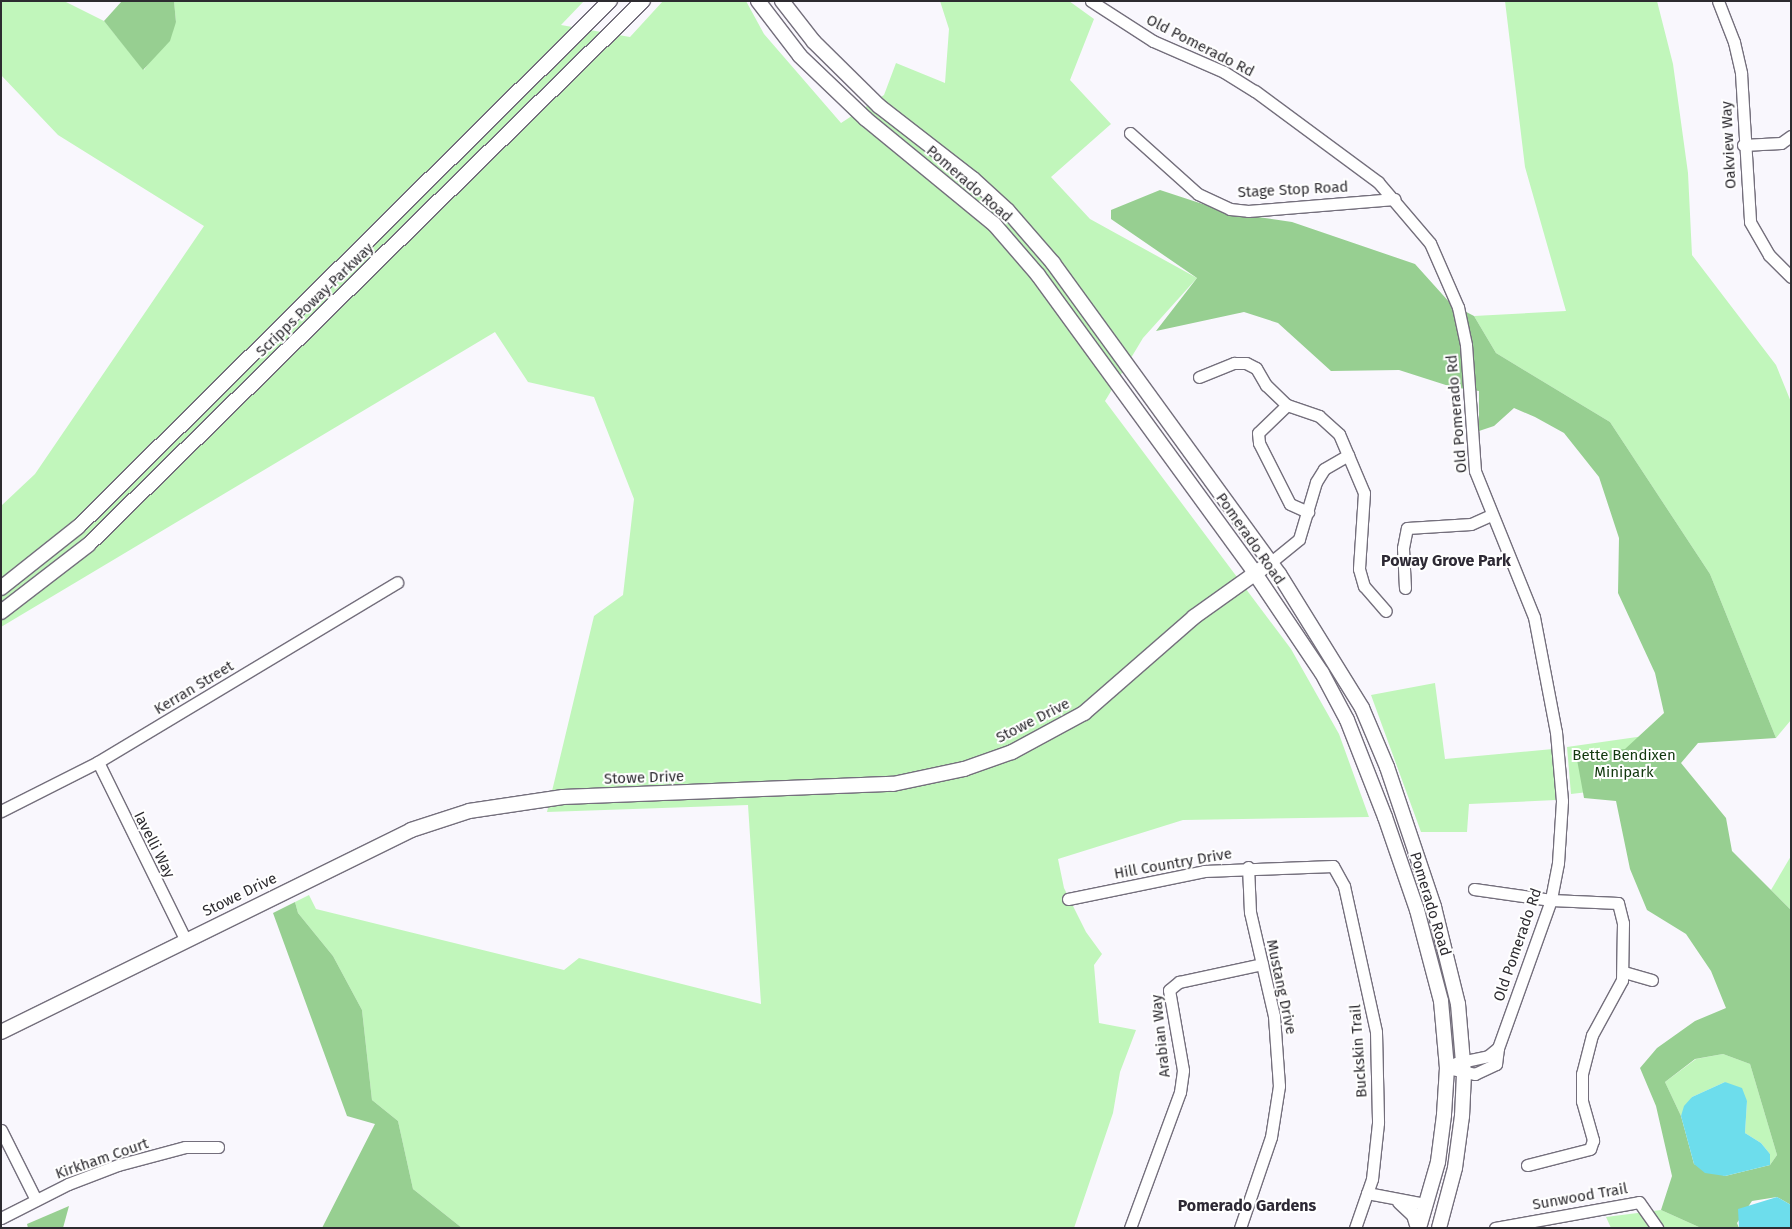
<!DOCTYPE html>
<style>
body{margin:0}
#map{position:relative;width:1792px;height:1229px;overflow:hidden;background:#f9f7fd;font-family:"Fira Sans",sans-serif}
div>[style]{position:absolute}
.green>*{inset:0;background:#c1f6bb}
.forest>*{inset:0;background:#97cf91}
.water>*{inset:0;background:#6dddec}
.roads{filter:drop-shadow(1px 0 #746f7c) drop-shadow(-1px 0 #746f7c) drop-shadow(0 1px #746f7c) drop-shadow(0 -1px #746f7c)}
.minor>*{height:11px;margin:-5.5px;padding:0 5.5px;transform-origin:5.5px;border-radius:5.5px;background:#fff}
.major>*{height:14px;margin:-7px;padding:0 7px;transform-origin:7px;border-radius:7px;background:#fff}
span{translate:-50% -50%;white-space:nowrap;text-align:center;line-height:1.15;-webkit-text-stroke:4px #fff;paint-order:stroke}
.street-label{font-size:15px;color:#2d2b30}
.park-label{font-size:15px;color:#12380e}
.neighbourhood-label{font-size:16px;color:#2e2a35;font-weight:700}
.frame{position:absolute;inset:0;border:2px solid #2d2b30;pointer-events:none}
</style>
<div id="map">
<div class="green">
<i style="clip-path:polygon(12px 1px,64px 1px,104px 21px,144px 70px,176px 22px,174px 1px,584px 1px,561px 25px,630px 37px,663px 1px,746px 1px,764px 34px,841px 123px,884px 95px,896px 63px,945px 83px,949px 29px,940px 1px,1069px 1px,1094px 19px,1070px 80px,1111px 124px,1051px 177px,1090px 219px,1197px 278px,1143px 338px,1105px 401px,1291px 649px,1339px 734px,1369px 817px,1183px 820px,1058px 859px,1064px 888px,1086px 932px,1102px 954px,1094px 965px,1099px 1023px,1136px 1030px,1120px 1072px,1113px 1113px,1074px 1228px,462px 1228px,413px 1189px,398px 1121px,372px 1100px,362px 1010px,333px 956px,298px 913px,295px 902px,309px 895px,316px 909px,564px 970px,579px 958px,761px 1004px,748px 805px,547px 812px,594px 616px,623px 595px,634px 499px,594px 397px,528px 382px,495px 332px,1px 627px,1px 506px,35px 474px,204px 226px,58px 135px,1px 75px,1px 2px)"></i>
<i style="clip-path:polygon(1505px 1px,1657px 1px,1673px 64px,1688px 173px,1692px 255px,1776px 365px,1791px 402px,1791px 720px,1776px 738px,1710px 574px,1610px 422px,1496px 353px,1474px 316px,1566px 311px,1525px 167px)"></i>
<i style="clip-path:polygon(1435px 683px,1445px 759px,1553px 749px,1556px 800px,1469px 804px,1467px 832px,1421px 832px,1371px 695px)"></i>
<i style="clip-path:polygon(1651px 735px,1648px 785px,1571px 794px,1567px 747px)"></i>
<i style="clip-path:polygon(1791px 856px,1791px 910px,1771px 890px)"></i>
<i style="clip-path:polygon(1723px 1054px,1750px 1064px,1777px 1155px,1770px 1165px,1770px 1154px,1761px 1143px,1745px 1133px,1747px 1101px,1725px 1082px,1692px 1097px,1681px 1116px,1665px 1082px,1696px 1059px)"></i>
<i style="clip-path:polygon(1661px 1210px,1701px 1228px,1611px 1228px,1606px 1217px)"></i>
</div>
<div class="forest">
<i style="clip-path:polygon(122px 1px,174px 1px,176px 22px,170px 41px,143px 70px,104px 21px)"></i>
<i style="clip-path:polygon(evenodd,1160px 190px,1230px 213px,1292px 222px,1415px 264px,1451px 304px,1474px 316px,1496px 353px,1610px 422px,1710px 574px,1776px 738px,1698px 743px,1681px 763px,1726px 818px,1732px 851px,1791px 910px,1791px 1205px,1777px 1197px,1752px 1201px,1737px 1223px,1739px 1228px,1701px 1228px,1661px 1210px,1672px 1176px,1656px 1106px,1640px 1068px,1657px 1048px,1695px 1021px,1726px 1008px,1711px 971px,1686px 934px,1647px 910px,1630px 869px,1616px 801px,1584px 798px,1576px 754px,1625px 749px,1664px 713px,1655px 673px,1618px 593px,1619px 538px,1599px 477px,1564px 433px,1535px 417px,1514px 408px,1494px 426px,1479px 431px,1479px 391px,1452px 387px,1399px 370px,1331px 371px,1278px 323px,1244px 312px,1156px 331px,1197px 278px,1111px 219px,1111px 210px,1160px 190px,1723px 1054px,1750px 1064px,1777px 1155px,1770px 1165px,1725px 1176px,1694px 1164px,1681px 1116px,1665px 1082px,1695px 1059px,1723px 1054px)"></i>
<i style="clip-path:polygon(295px 902px,298px 913px,333px 956px,362px 1010px,372px 1100px,398px 1121px,413px 1189px,462px 1228px,322px 1228px,375px 1124px,347px 1116px,273px 913px)"></i>
<i style="clip-path:polygon(69px 1206px,63px 1228px,28px 1228px,27px 1224px)"></i>
</div>
<div class="water">
<i style="clip-path:polygon(1725px 1082px,1742px 1088px,1747px 1101px,1745px 1133px,1761px 1143px,1770px 1154px,1770px 1165px,1725px 1176px,1705px 1173px,1694px 1164px,1681px 1116px,1684px 1106px,1692px 1097px)"></i>
<i style="clip-path:polygon(1777px 1197px,1791px 1205px,1791px 1228px,1739px 1228px,1738px 1209px)"></i>
</div>
<div class="roads">
<div class="minor">
<i style="left:1091px;top:1px;width:74px;rotate:32.8deg"></i>
<i style="left:1153px;top:41px;width:77px;rotate:23.6deg"></i>
<i style="left:1224px;top:72px;width:36px;rotate:32deg"></i>
<i style="left:1255px;top:91px;width:153px;rotate:36.5deg"></i>
<i style="left:1378px;top:182px;width:80px;rotate:49.6deg"></i>
<i style="left:1430px;top:243px;width:70px;rotate:66.4deg"></i>
<i style="left:1458px;top:307px;width:39px;rotate:78deg"></i>
<i style="left:1466px;top:345px;width:126px;rotate:85.9deg"></i>
<i style="left:1475px;top:471px;width:157px;rotate:68deg"></i>
<i style="left:1534px;top:617px;width:117px;rotate:79.2deg"></i>
<i style="left:1556px;top:732px;width:69px;rotate:85deg"></i>
<i style="left:1562px;top:801px;width:62px;rotate:93.7deg"></i>
<i style="left:1558px;top:863px;width:38px;rotate:101deg"></i>
<i style="left:1551px;top:900px;width:157px;rotate:109.7deg"></i>
<i style="left:1498px;top:1048px;width:16px;rotate:97deg"></i>
<i style="left:1496px;top:1064px;width:23px;rotate:155deg"></i>
<i style="left:1475px;top:1074px;width:29px;rotate:-168deg"></i>
<i style="left:1718px;top:1px;width:44px;rotate:68.7deg"></i>
<i style="left:1734px;top:42px;width:32px;rotate:77deg"></i>
<i style="left:1741px;top:73px;width:149px;rotate:86.5deg"></i>
<i style="left:1750px;top:222px;width:38px;rotate:60deg"></i>
<i style="left:1769px;top:255px;width:31px;rotate:45deg"></i>
<i style="left:1130px;top:133px;width:91px;rotate:41.9deg"></i>
<i style="left:1198px;top:194px;width:35px;rotate:25deg"></i>
<i style="left:1230px;top:209px;width:18px;rotate:6deg"></i>
<i style="left:1248px;top:211px;width:147px;rotate:-4.7deg"></i>
<i style="left:1743px;top:145px;width:38px;rotate:-3deg"></i>
<i style="left:1781px;top:143px;width:12px;rotate:-35deg"></i>
<i style="left:1199px;top:377px;width:38px;rotate:-22deg"></i>
<i style="left:1234px;top:363px;width:12px"></i>
<i style="left:1246px;top:363px;width:11px;rotate:27deg"></i>
<i style="left:1256px;top:368px;width:20px;rotate:60deg"></i>
<i style="left:1266px;top:385px;width:29px;rotate:44deg"></i>
<i style="left:1287px;top:405px;width:34px;rotate:19deg"></i>
<i style="left:1319px;top:416px;width:27px;rotate:42deg"></i>
<i style="left:1339px;top:434px;width:64px;rotate:67deg"></i>
<i style="left:1364px;top:493px;width:76px;rotate:93.8deg"></i>
<i style="left:1359px;top:569px;width:18px;rotate:74deg"></i>
<i style="left:1364px;top:586px;width:33px;rotate:49deg"></i>
<i style="left:1287px;top:405px;width:40px;rotate:136deg"></i>
<i style="left:1258px;top:433px;width:10px;rotate:84deg"></i>
<i style="left:1259px;top:443px;width:68px;rotate:63.1deg"></i>
<i style="left:1290px;top:504px;width:20px;rotate:24deg"></i>
<i style="left:1271px;top:562px;width:36px;rotate:-39deg"></i>
<i style="left:1299px;top:539px;width:59px;rotate:-73.4deg"></i>
<i style="left:1316px;top:482px;width:15px;rotate:-58deg"></i>
<i style="left:1324px;top:469px;width:28px;rotate:-30deg"></i>
<i style="left:1405px;top:588px;width:40px;rotate:-92.9deg"></i>
<i style="left:1403px;top:548px;width:20px;rotate:-79deg"></i>
<i style="left:1407px;top:528px;width:64px;rotate:-3.6deg"></i>
<i style="left:1471px;top:524px;width:22px;rotate:-24deg"></i>
<i style="left:98px;top:762px;width:197px;rotate:63.8deg"></i>
<i style="left:1px;top:811px;width:109px;rotate:-26.8deg"></i>
<i style="left:98px;top:762px;width:349px;rotate:-31deg"></i>
<i style="left:1474px;top:889px;width:78px;rotate:8.1deg"></i>
<i style="left:1551px;top:900px;width:67px;rotate:2.6deg"></i>
<i style="left:1618px;top:903px;width:21px;rotate:76deg"></i>
<i style="left:1623px;top:923px;width:57px;rotate:91deg"></i>
<i style="left:1622px;top:980px;width:63px;rotate:118.6deg"></i>
<i style="left:1592px;top:1035px;width:40px;rotate:104.4deg"></i>
<i style="left:1582px;top:1074px;width:27px;rotate:90deg"></i>
<i style="left:1582px;top:1101px;width:41px;rotate:74.2deg"></i>
<i style="left:1593px;top:1140px;width:9px;rotate:108deg"></i>
<i style="left:1590px;top:1149px;width:65px;rotate:165.7deg"></i>
<i style="left:1068px;top:899px;width:139px;rotate:-11.6deg"></i>
<i style="left:1204px;top:871px;width:129px;rotate:-2.2deg"></i>
<i style="left:1333px;top:866px;width:23px;rotate:61deg"></i>
<i style="left:1344px;top:886px;width:149px;rotate:77.6deg"></i>
<i style="left:1376px;top:1032px;width:91px;rotate:88.7deg"></i>
<i style="left:1378px;top:1123px;width:56px;rotate:96.1deg"></i>
<i style="left:1372px;top:1179px;width:52px;rotate:109.1deg"></i>
<i style="left:1624px;top:972px;width:29px;rotate:16deg"></i>
<i style="left:1456px;top:1063px;width:33px;rotate:-12deg"></i>
<i style="left:1488px;top:1056px;width:13px;rotate:-39deg"></i>
<i style="left:1px;top:1130px;width:78px;rotate:63.4deg"></i>
<i style="left:1367px;top:1193px;width:60px;rotate:10.6deg"></i>
<i style="left:1px;top:1218px;width:75px;rotate:-26.9deg"></i>
<i style="left:68px;top:1184px;width:53px;rotate:-20.8deg"></i>
<i style="left:118px;top:1165px;width:69px;rotate:-15deg"></i>
<i style="left:185px;top:1147px;width:33px"></i>
<i style="left:1130px;top:1228px;width:145px;rotate:-69.8deg"></i>
<i style="left:1180px;top:1092px;width:22px;rotate:-82deg"></i>
<i style="left:1183px;top:1070px;width:81px;rotate:-99.9deg"></i>
<i style="left:1169px;top:990px;width:13px;rotate:-39deg"></i>
<i style="left:1179px;top:982px;width:85px;rotate:-12.2deg"></i>
<i style="left:1240px;top:1228px;width:96px;rotate:-71.2deg"></i>
<i style="left:1271px;top:1137px;width:52px;rotate:-81.1deg"></i>
<i style="left:1279px;top:1086px;width:70px;rotate:-94.1deg"></i>
<i style="left:1274px;top:1016px;width:107px;rotate:-103deg"></i>
<i style="left:1250px;top:912px;width:45px;rotate:-92.5deg"></i>
<i style="left:1495px;top:1228px;width:146px;rotate:-10.2deg"></i>
<i style="left:1639px;top:1202px;width:32px;rotate:55deg"></i>
</div>
<div class="major">
<i style="left:758px;top:1px;width:69px;rotate:52.6deg"></i>
<i style="left:800px;top:56px;width:91px;rotate:43.7deg"></i>
<i style="left:866px;top:119px;width:166px;rotate:39.4deg"></i>
<i style="left:994px;top:224px;width:67px;rotate:49.2deg"></i>
<i style="left:1038px;top:275px;width:364px;rotate:53.9deg"></i>
<i style="left:1252px;top:569px;width:125px;rotate:56.1deg"></i>
<i style="left:1322px;top:673px;width:53px;rotate:62deg"></i>
<i style="left:1347px;top:720px;width:104px;rotate:68.6deg"></i>
<i style="left:1385px;top:817px;width:98px;rotate:71deg"></i>
<i style="left:1417px;top:910px;width:94px;rotate:75.2deg"></i>
<i style="left:1441px;top:1001px;width:67px;rotate:84.9deg"></i>
<i style="left:1447px;top:1068px;width:47px;rotate:93.7deg"></i>
<i style="left:1444px;top:1115px;width:47px;rotate:97.3deg"></i>
<i style="left:1438px;top:1162px;width:69px;rotate:106.1deg"></i>
<i style="left:782px;top:1px;width:52px;rotate:52deg"></i>
<i style="left:814px;top:42px;width:91px;rotate:44.6deg"></i>
<i style="left:879px;top:106px;width:119px;rotate:37.8deg"></i>
<i style="left:973px;top:179px;width:47px;rotate:42.4deg"></i>
<i style="left:1008px;top:211px;width:69px;rotate:49.1deg"></i>
<i style="left:1053px;top:263px;width:384px;rotate:54deg"></i>
<i style="left:1279px;top:574px;width:158px;rotate:58.2deg"></i>
<i style="left:1362px;top:708px;width:64px;rotate:67deg"></i>
<i style="left:1387px;top:767px;width:148px;rotate:71.4deg"></i>
<i style="left:1434px;top:907px;width:100px;rotate:76.1deg"></i>
<i style="left:1458px;top:1004px;width:70px;rotate:85.1deg"></i>
<i style="left:1464px;top:1074px;width:42px;rotate:92.7deg"></i>
<i style="left:1462px;top:1116px;width:52px;rotate:97.7deg"></i>
<i style="left:1455px;top:1168px;width:62px;rotate:104.9deg"></i>
<i style="left:1px;top:588px;width:98px;rotate:-38.4deg"></i>
<i style="left:78px;top:527px;width:748px;rotate:-44.68deg"></i>
<i style="left:1px;top:612px;width:110px;rotate:-37.6deg"></i>
<i style="left:88px;top:545px;width:777px;rotate:-44.43deg"></i>
<i style="left:1px;top:1032px;width:457px;rotate:-26.2deg"></i>
<i style="left:411px;top:830px;width:61px;rotate:-18.1deg"></i>
<i style="left:469px;top:811px;width:95px;rotate:-8.5deg"></i>
<i style="left:563px;top:797px;width:330px;rotate:-2.3deg"></i>
<i style="left:893px;top:784px;width:73px;rotate:-11.9deg"></i>
<i style="left:964px;top:769px;width:51px;rotate:-19.5deg"></i>
<i style="left:1012px;top:752px;width:82px;rotate:-28.4deg"></i>
<i style="left:1084px;top:713px;width:146px;rotate:-41.1deg"></i>
<i style="left:1194px;top:617px;width:95px;rotate:-35.5deg"></i>
<i style="left:1400px;top:1202px;width:19px;rotate:43deg"></i>
<i style="left:1414px;top:1215px;width:14px;rotate:73deg"></i>
</div>
</div>
<div class="street-label">
<span style="left:1200px;top:46px;rotate:27deg">Old Pomerado Rd</span>
<span style="left:1729px;top:145px;rotate:-93deg">Oakview Way</span>
<span style="left:969px;top:184px;rotate:41deg">Pomerado Road</span>
<span style="left:1293px;top:190px;rotate:-3deg">Stage Stop Road</span>
<span style="left:315px;top:300px;rotate:-44deg">Scripps Poway Parkway</span>
<span style="left:1457px;top:414px;rotate:-95deg">Old Pomerado Rd</span>
<span style="left:1250px;top:539px;rotate:55deg">Pomerado Road</span>
<span style="left:194px;top:688px;rotate:-31deg">Kerran Street</span>
<span style="left:1033px;top:721px;rotate:-27deg">Stowe Drive</span>
<span style="left:644px;top:778px;rotate:-2deg">Stowe Drive</span>
<span style="left:154px;top:845px;rotate:63deg">Iavelli Way</span>
<span style="left:1173px;top:864px;rotate:-10deg">Hill Country Drive</span>
<span style="left:240px;top:895px;rotate:-26deg">Stowe Drive</span>
<span style="left:1430px;top:904px;rotate:73deg">Pomerado Road</span>
<span style="left:1518px;top:945px;rotate:-71deg">Old Pomerado Rd</span>
<span style="left:1281px;top:987px;rotate:78deg">Mustang Drive</span>
<span style="left:1161px;top:1036px;rotate:-96deg">Arabian Way</span>
<span style="left:1359px;top:1051px;rotate:-94deg">Buckskin Trail</span>
<span style="left:102px;top:1159px;rotate:-19deg">Kirkham Court</span>
<span style="left:1580px;top:1197px;rotate:-10deg">Sunwood Trail</span>
</div>
<div class="park-label">
<span style="left:1624px;top:764px">Bette Bendixen<br>Minipark</span>
</div>
<div class="neighbourhood-label">
<span style="left:1446px;top:561px">Poway Grove Park</span>
<span style="left:1247px;top:1206px">Pomerado Gardens</span>
</div>
<div class="frame"></div>
</div>
